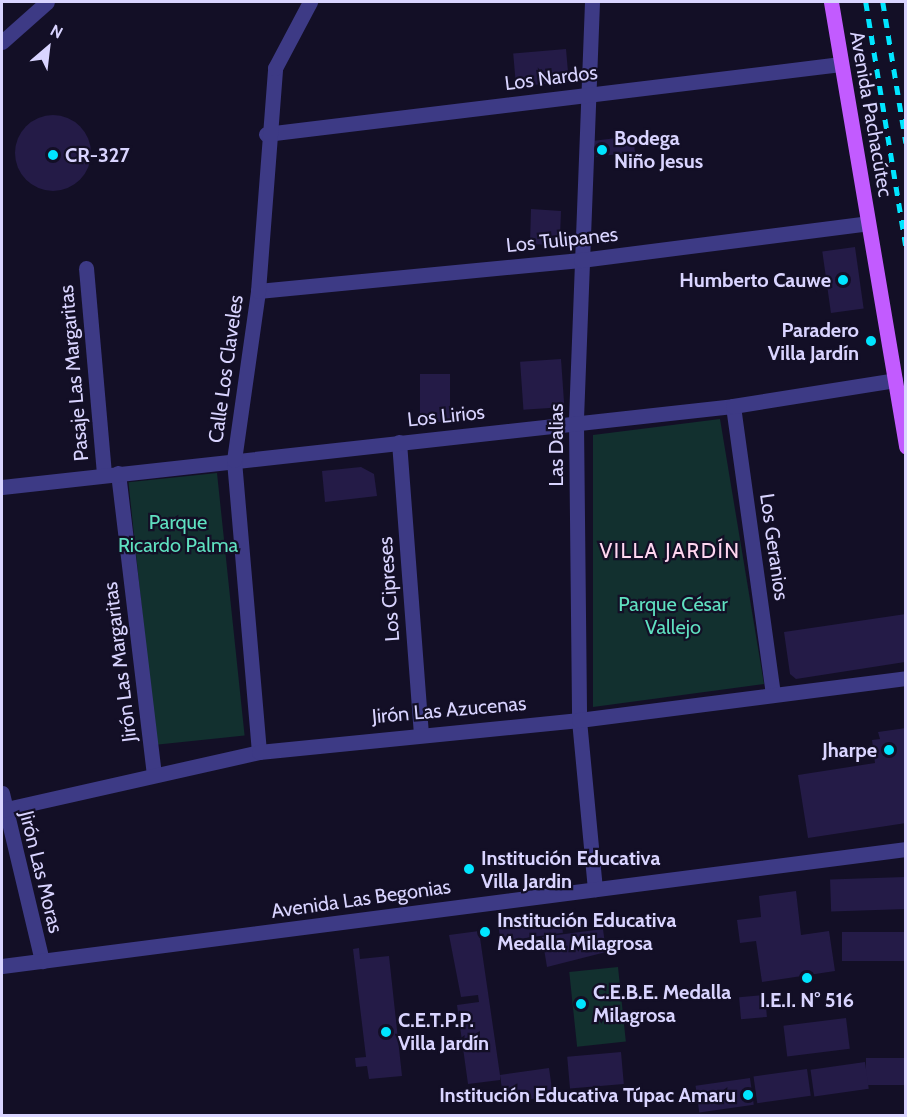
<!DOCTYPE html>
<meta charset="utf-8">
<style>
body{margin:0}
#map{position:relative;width:907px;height:1117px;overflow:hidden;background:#130f26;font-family:Cabin,sans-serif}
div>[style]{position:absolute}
.green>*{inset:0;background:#12302f;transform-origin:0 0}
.building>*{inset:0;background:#241b47;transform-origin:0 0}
.round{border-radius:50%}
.minor>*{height:15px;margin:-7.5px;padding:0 7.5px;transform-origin:7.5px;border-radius:7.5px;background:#3d3a85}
.primary>*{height:15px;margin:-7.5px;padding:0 7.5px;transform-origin:7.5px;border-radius:7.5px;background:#c25bff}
.rail>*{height:4.5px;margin-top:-2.25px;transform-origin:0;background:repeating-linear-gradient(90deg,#00e5ff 0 9px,transparent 0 17px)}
.dots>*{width:16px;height:16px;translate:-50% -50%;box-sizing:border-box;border:3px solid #130f26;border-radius:50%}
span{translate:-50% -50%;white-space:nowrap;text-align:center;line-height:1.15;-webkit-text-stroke:4.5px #130f26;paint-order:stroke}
.street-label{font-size:20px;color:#d9d4ff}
.poi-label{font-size:20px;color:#d9d4ff;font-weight:700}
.left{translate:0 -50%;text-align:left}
.right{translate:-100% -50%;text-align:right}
.park-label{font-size:20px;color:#5fe0c0}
.neighbourhood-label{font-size:21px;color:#ffd6f0;letter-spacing:1.5px}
.frame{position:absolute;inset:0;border:3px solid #d9d4ff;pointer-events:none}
.north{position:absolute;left:18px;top:18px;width:60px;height:60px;-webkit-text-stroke:4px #130f26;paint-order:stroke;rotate:28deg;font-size:16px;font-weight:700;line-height:24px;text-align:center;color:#d9d4ff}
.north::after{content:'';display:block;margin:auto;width:21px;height:27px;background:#d9d4ff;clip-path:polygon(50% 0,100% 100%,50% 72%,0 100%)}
</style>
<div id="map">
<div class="green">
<i style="clip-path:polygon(720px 419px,764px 684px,593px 707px,593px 435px)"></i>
<i style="left:217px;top:473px;width:264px;height:89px;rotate:84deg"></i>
<i style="left:618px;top:967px;width:75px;height:49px;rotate:84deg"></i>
</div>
<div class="building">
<i style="left:566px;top:49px;width:33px;height:53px;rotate:85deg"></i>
<i class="round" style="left:15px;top:115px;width:76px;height:76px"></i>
<i style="left:633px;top:136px;width:16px;height:39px;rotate:83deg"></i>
<i style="clip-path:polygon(531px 209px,561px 211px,560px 237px,552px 245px,530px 244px)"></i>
<i style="left:855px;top:247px;width:62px;height:33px;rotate:82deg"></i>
<i style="left:561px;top:359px;width:48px;height:41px;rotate:86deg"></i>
<i style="left:420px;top:374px;width:30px;height:48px"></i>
<i style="clip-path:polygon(361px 467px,374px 474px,377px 496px,325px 502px,322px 471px)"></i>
<i style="clip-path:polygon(906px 614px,905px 662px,796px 679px,790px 674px,784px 632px)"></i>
<i style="clip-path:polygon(906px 728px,906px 823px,808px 838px,798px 775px,875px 763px,872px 740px,880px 739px,878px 732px)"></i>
<i style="left:905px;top:877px;width:32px;height:75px;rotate:88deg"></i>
<i style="clip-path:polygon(796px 891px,801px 935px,829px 931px,835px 971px,762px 982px,756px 941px,740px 943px,737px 920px,761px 917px,759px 896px)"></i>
<i style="left:561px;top:919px;width:14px;height:63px;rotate:82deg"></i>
<i style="clip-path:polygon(603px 929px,606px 952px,547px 967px,542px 937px)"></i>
<i style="clip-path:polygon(479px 931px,500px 1075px,549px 1068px,553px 1096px,504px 1103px,500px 1075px,500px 1080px,468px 1084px,457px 1005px,479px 1002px,478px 995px,461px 997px,449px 935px)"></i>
<i style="left:906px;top:932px;width:29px;height:64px;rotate:90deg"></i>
<i style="clip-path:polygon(359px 948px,360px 959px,389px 956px,402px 1076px,369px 1079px,367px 1066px,356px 1067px,355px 1058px,366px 1057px,353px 949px)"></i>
<i style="left:765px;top:995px;width:22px;height:26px;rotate:85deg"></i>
<i style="left:846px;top:1018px;width:31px;height:63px;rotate:83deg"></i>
<i style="left:621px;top:1052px;width:32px;height:54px;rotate:85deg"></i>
<i style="left:906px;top:1058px;width:27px;height:40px;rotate:90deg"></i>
<i style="left:865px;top:1062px;width:27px;height:55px;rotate:82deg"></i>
<i style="left:807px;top:1069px;width:27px;height:54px;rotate:82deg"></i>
<i style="left:750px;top:1078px;width:27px;height:55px;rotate:82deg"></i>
</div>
<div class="minor">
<i style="left:592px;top:2px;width:421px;rotate:92.2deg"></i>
<i style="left:576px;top:423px;width:297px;rotate:89.4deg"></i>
<i style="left:579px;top:720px;width:170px;rotate:84.6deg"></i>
<i style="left:2px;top:42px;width:60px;rotate:-41.6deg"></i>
<i style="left:266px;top:134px;width:579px;rotate:-6.94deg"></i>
<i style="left:86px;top:268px;width:207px;rotate:85deg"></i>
<i style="left:258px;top:291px;width:324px;rotate:-5.5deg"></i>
<i style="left:581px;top:260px;width:289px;rotate:-7.3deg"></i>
<i style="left:733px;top:406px;width:291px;rotate:82.1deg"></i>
<i style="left:399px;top:442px;width:291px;rotate:85.7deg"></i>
<i style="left:118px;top:473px;width:304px;rotate:83.2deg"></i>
<i style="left:2px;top:487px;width:735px;rotate:-6.32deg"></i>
<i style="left:733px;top:406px;width:164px;rotate:-9.1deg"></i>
<i style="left:259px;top:752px;width:293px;rotate:-94.9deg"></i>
<i style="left:234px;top:460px;width:171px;rotate:-81.9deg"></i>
<i style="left:258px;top:291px;width:224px;rotate:-85.6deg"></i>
<i style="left:275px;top:68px;width:75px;rotate:-62.1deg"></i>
<i style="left:2px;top:793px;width:173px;rotate:76.6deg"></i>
<i style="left:2px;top:810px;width:263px;rotate:-12.7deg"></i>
<i style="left:259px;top:752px;width:322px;rotate:-5.7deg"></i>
<i style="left:579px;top:720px;width:330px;rotate:-7.3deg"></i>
<i style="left:2px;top:966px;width:912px;rotate:-7.37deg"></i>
</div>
<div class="primary">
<i style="left:831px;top:2px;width:451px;rotate:80.4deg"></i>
</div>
<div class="rail">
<i style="left:866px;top:2px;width:247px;rotate:80.7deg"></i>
<i style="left:883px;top:2px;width:143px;rotate:80.7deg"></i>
</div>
<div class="dots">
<i style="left:602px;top:150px;background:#00e5ff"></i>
<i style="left:53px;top:155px;background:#00e5ff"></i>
<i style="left:843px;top:280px;background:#00e5ff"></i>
<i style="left:871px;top:341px;background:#00e5ff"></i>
<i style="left:889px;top:750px;background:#00e5ff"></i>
<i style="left:469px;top:869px;background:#00e5ff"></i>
<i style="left:485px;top:932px;background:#00e5ff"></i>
<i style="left:807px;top:978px;background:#00e5ff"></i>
<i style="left:581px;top:1004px;background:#00e5ff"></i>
<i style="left:386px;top:1032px;background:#00e5ff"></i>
<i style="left:748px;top:1095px;background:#00e5ff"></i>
</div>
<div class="street-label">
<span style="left:551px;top:78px;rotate:-7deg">Los Nardos</span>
<span style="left:871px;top:114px;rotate:80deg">Avenida Pachacútec</span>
<span style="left:562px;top:240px;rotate:-6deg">Los Tulipanes</span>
<span style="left:226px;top:369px;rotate:-82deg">Calle Los Claveles</span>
<span style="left:74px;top:373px;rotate:-95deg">Pasaje Las Margaritas</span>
<span style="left:446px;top:416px;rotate:-6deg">Los Lirios</span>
<span style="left:556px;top:445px;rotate:-90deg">Las Dalias</span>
<span style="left:774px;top:547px;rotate:82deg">Los Geranios</span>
<span style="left:389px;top:589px;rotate:-94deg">Los Cipreses</span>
<span style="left:120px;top:662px;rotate:-97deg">Jirón Las Margaritas</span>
<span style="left:449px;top:710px;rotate:-5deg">Jirón Las Azucenas</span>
<span style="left:41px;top:872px;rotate:76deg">Jirón Las Moras</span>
<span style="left:361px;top:899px;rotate:-8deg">Avenida Las Begonias</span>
</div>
<div class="poi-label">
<span class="left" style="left:614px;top:150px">Bodega<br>Niño Jesus</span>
<span class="left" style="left:65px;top:155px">CR-327</span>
<span class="right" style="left:831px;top:280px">Humberto Cauwe</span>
<span class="right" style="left:859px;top:342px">Paradero<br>Villa Jardín</span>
<span class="right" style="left:877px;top:750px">Jharpe</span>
<span class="left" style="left:481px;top:870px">Institución Educativa<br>Villa Jardin</span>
<span class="left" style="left:497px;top:932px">Institución Educativa<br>Medalla Milagrosa</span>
<span class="left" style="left:593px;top:1004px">C.E.B.E. Medalla<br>Milagrosa</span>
<span style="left:807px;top:1000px">I.E.I. N° 516</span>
<span class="left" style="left:398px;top:1032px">C.E.T.P.P.<br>Villa Jardín</span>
<span class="right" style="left:736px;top:1095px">Institución Educativa Túpac Amaru</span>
</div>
<div class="park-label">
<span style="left:178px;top:534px">Parque<br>Ricardo Palma</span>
<span style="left:673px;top:616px">Parque César<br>Vallejo</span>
</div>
<div class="neighbourhood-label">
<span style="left:670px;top:551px">VILLA JARDÍN</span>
</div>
<div class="frame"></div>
<div class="north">N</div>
</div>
